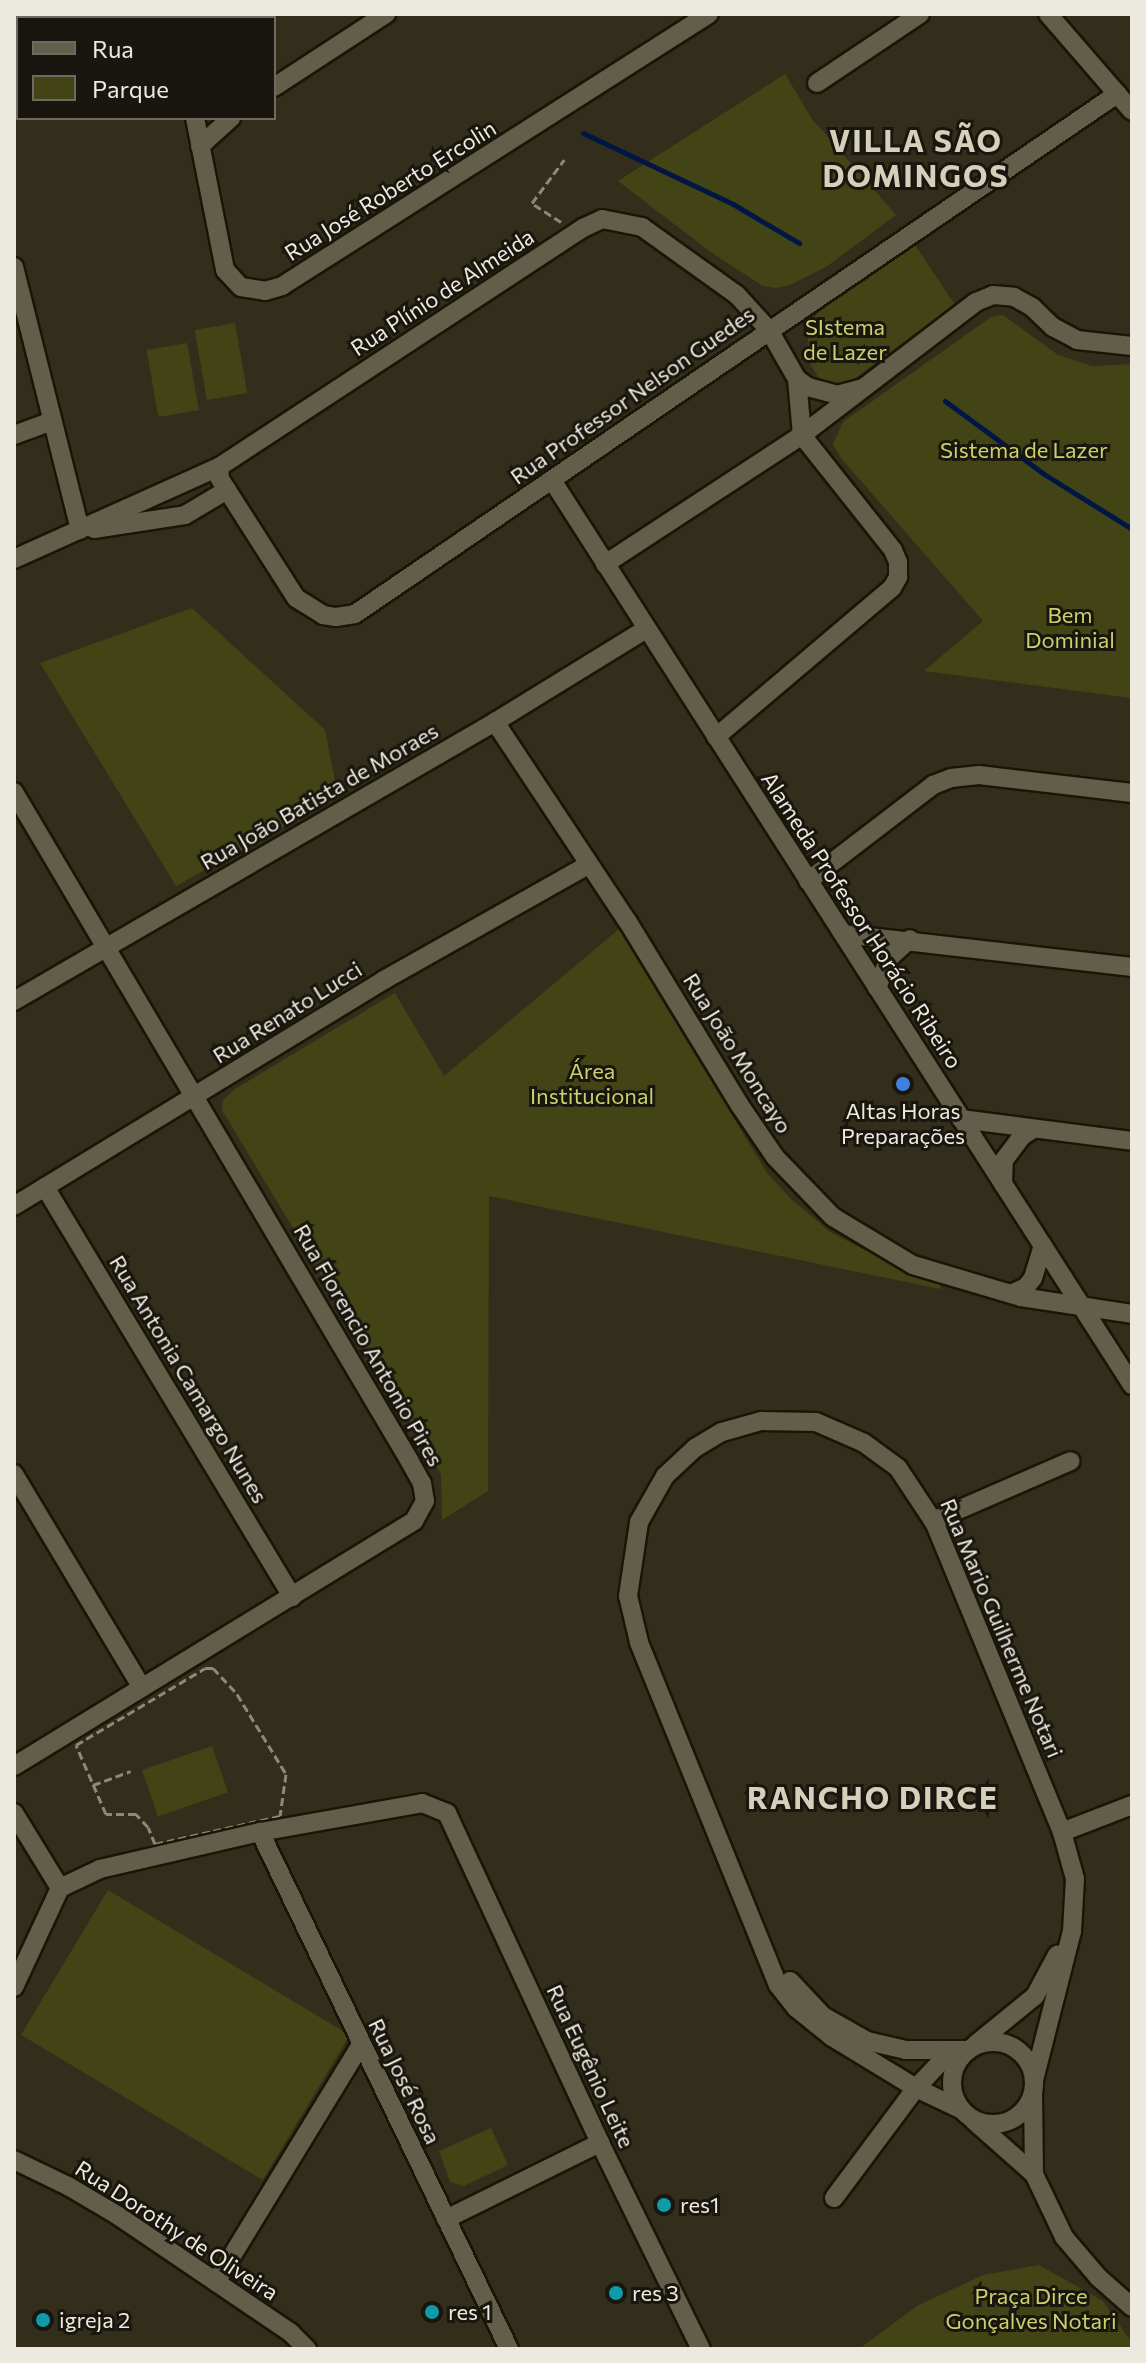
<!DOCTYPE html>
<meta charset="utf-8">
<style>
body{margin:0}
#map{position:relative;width:1146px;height:2363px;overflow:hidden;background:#322e1b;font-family:Commissioner,sans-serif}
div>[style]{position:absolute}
.green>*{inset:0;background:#424416;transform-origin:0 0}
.stream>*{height:5px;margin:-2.5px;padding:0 2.5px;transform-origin:2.5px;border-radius:2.5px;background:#001645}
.path>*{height:3px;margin-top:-1.5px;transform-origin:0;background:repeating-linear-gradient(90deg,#8c897a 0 8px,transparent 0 12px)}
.roads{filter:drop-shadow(2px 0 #1a1605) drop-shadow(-2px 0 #1a1605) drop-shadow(0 2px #1a1605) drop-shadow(0 -2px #1a1605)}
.minor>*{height:18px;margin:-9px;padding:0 9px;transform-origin:9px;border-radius:9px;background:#635e4a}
.minor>.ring{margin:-9px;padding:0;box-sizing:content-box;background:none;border:18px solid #635e4a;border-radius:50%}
.dots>*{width:22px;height:22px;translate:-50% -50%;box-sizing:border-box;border:4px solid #18160e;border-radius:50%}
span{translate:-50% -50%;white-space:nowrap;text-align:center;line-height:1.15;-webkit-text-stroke:6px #18160e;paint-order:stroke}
.street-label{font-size:22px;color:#eceade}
.park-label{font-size:22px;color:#cad16c}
.poi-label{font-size:22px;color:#eceade}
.left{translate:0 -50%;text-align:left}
.district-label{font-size:30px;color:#d5d0b9;font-weight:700;letter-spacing:2px}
.frame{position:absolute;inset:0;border:16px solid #eceade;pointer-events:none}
.legend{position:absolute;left:16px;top:16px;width:260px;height:104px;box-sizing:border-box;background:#18160e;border:2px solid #6d6b61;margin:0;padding:10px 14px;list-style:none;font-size:24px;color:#eceade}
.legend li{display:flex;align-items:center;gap:16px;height:40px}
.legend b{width:40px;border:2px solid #6d6b61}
</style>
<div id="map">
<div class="green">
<i style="clip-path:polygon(785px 74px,812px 119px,896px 215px,826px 267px,790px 285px,776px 288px,763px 286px,712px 253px,618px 181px)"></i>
<i style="clip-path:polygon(915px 245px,955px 305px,847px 384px,830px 383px,818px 377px,807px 358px,808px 333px,817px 312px)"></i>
<i style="clip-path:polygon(1003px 315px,1058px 355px,1092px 366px,1132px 364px,1132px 698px,924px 671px,983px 621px,841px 458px,833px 444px,843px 422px,991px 317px)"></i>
<i style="left:235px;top:323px;width:71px;height:41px;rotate:80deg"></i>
<i style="left:187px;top:343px;width:68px;height:41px;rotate:80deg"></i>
<i style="clip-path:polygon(192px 608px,325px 730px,338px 796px,176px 886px,40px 663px)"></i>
<i style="clip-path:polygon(619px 929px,767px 1173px,790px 1198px,830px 1232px,900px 1268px,941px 1283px,940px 1289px,489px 1196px,488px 1491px,442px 1520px,441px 1474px,222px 1110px,223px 1100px,235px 1089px,395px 993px,444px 1076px)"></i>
<i style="left:212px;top:1746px;width:49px;height:74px;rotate:71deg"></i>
<i style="left:108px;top:1890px;width:282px;height:169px;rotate:31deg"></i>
<i style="clip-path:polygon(491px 2128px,508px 2165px,464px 2186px,450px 2182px,439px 2151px)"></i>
<i style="clip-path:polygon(1039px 2265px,1103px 2301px,1132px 2343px,1132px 2349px,859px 2349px,917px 2306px,983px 2275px)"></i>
</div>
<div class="stream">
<i style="left:583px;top:133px;width:166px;rotate:25.3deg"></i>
<i style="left:733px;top:204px;width:77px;rotate:30.6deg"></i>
<i style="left:945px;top:401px;width:123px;rotate:36.4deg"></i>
<i style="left:1044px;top:474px;width:104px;rotate:32deg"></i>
</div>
<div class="path">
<i style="left:561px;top:222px;width:35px;rotate:-147deg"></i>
<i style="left:532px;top:203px;width:54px;rotate:-53.3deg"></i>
<i style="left:205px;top:1668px;width:8px"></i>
<i style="left:213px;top:1668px;width:35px;rotate:47deg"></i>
<i style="left:237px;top:1694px;width:94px;rotate:58.5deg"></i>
<i style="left:286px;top:1774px;width:42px;rotate:98.1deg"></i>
<i style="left:280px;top:1816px;width:128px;rotate:167.4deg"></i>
<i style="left:155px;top:1844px;width:18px;rotate:-112deg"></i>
<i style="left:148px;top:1827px;width:18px;rotate:-133deg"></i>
<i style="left:136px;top:1814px;width:30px;rotate:180deg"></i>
<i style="left:106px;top:1814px;width:75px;rotate:-113.5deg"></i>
<i style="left:76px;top:1745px;width:150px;rotate:-30.8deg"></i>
<i style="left:93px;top:1785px;width:40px;rotate:-20.2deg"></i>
</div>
<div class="roads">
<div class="minor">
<i style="left:171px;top:14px;width:4px;rotate:76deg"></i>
<i style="left:1048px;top:14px;width:128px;rotate:49.1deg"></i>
<i style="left:817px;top:83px;width:124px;rotate:-33.8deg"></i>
<i style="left:274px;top:87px;width:134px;rotate:-33.1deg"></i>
<i style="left:195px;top:118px;width:155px;rotate:78.8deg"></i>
<i style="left:225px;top:270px;width:23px;rotate:47deg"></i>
<i style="left:241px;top:287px;width:24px;rotate:9deg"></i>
<i style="left:265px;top:291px;width:18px;rotate:-16deg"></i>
<i style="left:282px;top:286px;width:506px;rotate:-32.5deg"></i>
<i style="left:200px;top:146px;width:42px;rotate:-42.1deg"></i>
<i style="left:14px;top:267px;width:271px;rotate:75.9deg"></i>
<i style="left:14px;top:435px;width:40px;rotate:-20.2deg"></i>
<i style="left:219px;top:467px;width:12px;rotate:85deg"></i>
<i style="left:220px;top:479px;width:141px;rotate:57.4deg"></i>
<i style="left:296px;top:598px;width:32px;rotate:32deg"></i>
<i style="left:323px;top:615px;width:13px;rotate:9deg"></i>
<i style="left:336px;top:617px;width:19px;rotate:-9deg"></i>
<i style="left:355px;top:614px;width:923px;rotate:-34.31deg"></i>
<i style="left:552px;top:480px;width:1075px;rotate:57.34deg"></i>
<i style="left:94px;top:529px;width:92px;rotate:-8.7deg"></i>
<i style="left:185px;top:515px;width:49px;rotate:-30.8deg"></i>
<i style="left:14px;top:559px;width:225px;rotate:-24.2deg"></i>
<i style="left:219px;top:467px;width:435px;rotate:-33.3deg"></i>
<i style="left:583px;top:228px;width:21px;rotate:-25deg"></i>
<i style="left:602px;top:219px;width:41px;rotate:11.3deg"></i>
<i style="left:642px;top:227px;width:117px;rotate:35.6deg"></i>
<i style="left:737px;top:295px;width:47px;rotate:47.6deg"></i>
<i style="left:769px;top:330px;width:56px;rotate:60.3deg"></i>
<i style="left:797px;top:379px;width:14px;rotate:36deg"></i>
<i style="left:808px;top:387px;width:30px;rotate:15deg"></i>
<i style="left:837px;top:395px;width:27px;rotate:-15deg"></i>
<i style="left:605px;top:564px;width:235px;rotate:-33.2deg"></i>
<i style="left:802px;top:435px;width:219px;rotate:-37.4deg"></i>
<i style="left:976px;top:302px;width:18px;rotate:-22deg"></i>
<i style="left:993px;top:295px;width:21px;rotate:5deg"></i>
<i style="left:1014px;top:297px;width:21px;rotate:29deg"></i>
<i style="left:1032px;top:307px;width:29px;rotate:44deg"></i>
<i style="left:1053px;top:327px;width:27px;rotate:28deg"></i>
<i style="left:1077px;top:340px;width:55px;rotate:6.2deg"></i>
<i style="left:495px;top:722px;width:240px;rotate:56.4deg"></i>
<i style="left:628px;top:922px;width:213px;rotate:58.6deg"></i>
<i style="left:739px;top:1104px;width:64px;rotate:55.8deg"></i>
<i style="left:775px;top:1157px;width:83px;rotate:46deg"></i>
<i style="left:833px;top:1217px;width:93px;rotate:31deg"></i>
<i style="left:913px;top:1265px;width:113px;rotate:16.5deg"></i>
<i style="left:1021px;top:1297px;width:112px;rotate:8.7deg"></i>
<i style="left:716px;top:737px;width:231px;rotate:-40.3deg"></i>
<i style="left:892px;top:588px;width:13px;rotate:-61deg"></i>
<i style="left:898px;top:577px;width:15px;rotate:-90deg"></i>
<i style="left:898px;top:562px;width:13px;rotate:-113deg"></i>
<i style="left:893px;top:550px;width:147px;rotate:-128.4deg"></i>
<i style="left:802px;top:435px;width:56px;rotate:-95.1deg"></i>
<i style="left:14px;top:792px;width:776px;rotate:59.4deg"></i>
<i style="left:409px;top:1460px;width:26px;rotate:61deg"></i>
<i style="left:422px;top:1483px;width:18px;rotate:81deg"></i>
<i style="left:425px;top:1501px;width:23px;rotate:119deg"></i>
<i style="left:414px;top:1521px;width:469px;rotate:148.5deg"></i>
<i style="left:808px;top:881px;width:158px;rotate:-37.5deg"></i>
<i style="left:933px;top:785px;width:19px;rotate:-21deg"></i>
<i style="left:951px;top:778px;width:28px;rotate:-6deg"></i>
<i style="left:979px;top:775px;width:154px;rotate:6.7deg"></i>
<i style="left:843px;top:934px;width:291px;rotate:6.5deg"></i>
<i style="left:877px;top:988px;width:32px;rotate:-68deg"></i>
<i style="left:889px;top:958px;width:28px;rotate:-42deg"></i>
<i style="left:14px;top:1001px;width:556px;rotate:-30.12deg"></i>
<i style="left:495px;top:722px;width:177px;rotate:-31.6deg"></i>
<i style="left:961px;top:1119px;width:172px;rotate:7.3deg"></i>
<i style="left:1003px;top:1184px;width:24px;rotate:-88deg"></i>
<i style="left:1004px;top:1160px;width:30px;rotate:-53deg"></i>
<i style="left:1022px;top:1136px;width:13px;rotate:-32deg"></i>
<i style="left:45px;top:1187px;width:479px;rotate:58.9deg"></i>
<i style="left:14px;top:1206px;width:434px;rotate:-31.4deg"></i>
<i style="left:384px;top:980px;width:234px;rotate:-29.4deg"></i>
<i style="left:1011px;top:1294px;width:17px;rotate:-25deg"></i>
<i style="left:1026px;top:1287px;width:11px;rotate:-52deg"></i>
<i style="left:1033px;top:1278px;width:34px;rotate:-73deg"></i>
<i style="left:14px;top:1474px;width:249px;rotate:59.1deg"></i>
<i style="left:933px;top:1521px;width:150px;rotate:-23.5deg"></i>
<i style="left:14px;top:1813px;width:88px;rotate:58.5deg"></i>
<i style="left:60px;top:1888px;width:109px;rotate:114.9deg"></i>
<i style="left:260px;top:1832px;width:574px;rotate:64.28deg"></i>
<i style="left:1062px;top:1832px;width:75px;rotate:-21.1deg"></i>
<i style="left:60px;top:1888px;width:44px;rotate:-25.4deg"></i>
<i style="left:100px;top:1869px;width:164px;rotate:-13deg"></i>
<i style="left:260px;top:1832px;width:165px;rotate:-10.1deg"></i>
<i style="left:422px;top:1803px;width:27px;rotate:22deg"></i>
<i style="left:447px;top:1813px;width:364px;rotate:65.1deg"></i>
<i style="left:600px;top:2143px;width:229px;rotate:63.9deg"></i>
<i style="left:790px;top:1981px;width:48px;rotate:46.7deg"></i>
<i style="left:823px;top:2016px;width:51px;rotate:29.6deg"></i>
<i style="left:867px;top:2041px;width:39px;rotate:13deg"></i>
<i style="left:905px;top:2050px;width:62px"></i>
<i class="ring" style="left:952px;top:2042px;width:64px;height:64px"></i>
<i style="left:976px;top:2044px;width:76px;rotate:-39.1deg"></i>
<i style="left:1035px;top:1996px;width:47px;rotate:-61.8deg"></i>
<i style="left:1033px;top:2093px;width:81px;rotate:89.3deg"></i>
<i style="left:960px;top:2109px;width:49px;rotate:-154.5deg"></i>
<i style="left:916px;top:2088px;width:98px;rotate:-148.7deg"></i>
<i style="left:832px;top:2037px;width:46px;rotate:-141.1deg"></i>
<i style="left:796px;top:2008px;width:29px;rotate:-128deg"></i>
<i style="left:778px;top:1985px;width:370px;rotate:-112.1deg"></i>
<i style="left:639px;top:1642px;width:47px;rotate:-103.4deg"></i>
<i style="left:628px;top:1596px;width:75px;rotate:-81.5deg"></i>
<i style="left:639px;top:1522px;width:53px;rotate:-60.5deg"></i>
<i style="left:665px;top:1476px;width:41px;rotate:-43deg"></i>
<i style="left:695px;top:1448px;width:31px;rotate:-31deg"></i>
<i style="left:722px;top:1432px;width:41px;rotate:-15.8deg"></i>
<i style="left:761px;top:1421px;width:55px;rotate:1deg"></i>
<i style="left:816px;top:1422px;width:52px;rotate:23.6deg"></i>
<i style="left:864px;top:1443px;width:42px;rotate:36.3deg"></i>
<i style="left:898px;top:1468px;width:67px;rotate:56.5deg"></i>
<i style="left:935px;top:1524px;width:333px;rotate:67.6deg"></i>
<i style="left:1062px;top:1832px;width:49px;rotate:74.5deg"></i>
<i style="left:1075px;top:1879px;width:52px;rotate:93.3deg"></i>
<i style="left:1072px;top:1931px;width:154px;rotate:104.3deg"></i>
<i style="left:973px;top:2120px;width:81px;rotate:41.5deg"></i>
<i style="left:1034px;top:2174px;width:70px;rotate:64.5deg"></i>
<i style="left:1064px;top:2237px;width:54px;rotate:49.5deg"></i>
<i style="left:1099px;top:2278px;width:44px;rotate:41.3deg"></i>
<i style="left:14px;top:2160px;width:60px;rotate:25.7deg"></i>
<i style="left:68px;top:2186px;width:57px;rotate:30.6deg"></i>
<i style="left:117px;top:2215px;width:210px;rotate:34.1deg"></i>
<i style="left:291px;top:2333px;width:23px;rotate:45deg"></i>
<i style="left:834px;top:2198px;width:137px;rotate:-53.3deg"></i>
<i style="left:916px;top:2088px;width:50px;rotate:-46.6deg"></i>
<i style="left:446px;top:2219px;width:172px;rotate:-26.3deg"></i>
<i style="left:216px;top:2282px;width:279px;rotate:-58.6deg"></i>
</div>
</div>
<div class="dots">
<i style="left:903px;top:1084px;background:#3f7fe0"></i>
<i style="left:664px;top:2205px;background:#0f9aa8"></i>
<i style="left:616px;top:2293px;background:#0f9aa8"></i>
<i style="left:432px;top:2312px;background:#0f9aa8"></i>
<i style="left:43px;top:2320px;background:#0f9aa8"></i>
</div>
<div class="street-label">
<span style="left:390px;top:190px;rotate:-32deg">Rua José Roberto Ercolin</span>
<span style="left:442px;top:292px;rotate:-33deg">Rua Plínio de Almeida</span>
<span style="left:632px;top:395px;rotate:-35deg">Rua Professor Nelson Guedes</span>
<span style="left:319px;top:796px;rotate:-30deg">Rua João Batista de Moraes</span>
<span style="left:862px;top:920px;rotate:57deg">Alameda Professor Horácio Ribeiro</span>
<span style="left:287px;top:1012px;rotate:-32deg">Rua Renato Lucci</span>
<span style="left:738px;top:1053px;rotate:58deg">Rua João Moncayo</span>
<span style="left:369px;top:1345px;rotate:60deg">Rua Florencio Antonio Pires</span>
<span style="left:189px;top:1379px;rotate:59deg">Rua Antonia Camargo Nunes</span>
<span style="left:1002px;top:1628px;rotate:67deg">Rua Mario Guilherme Notari</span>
<span style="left:591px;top:2066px;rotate:65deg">Rua Eugênio Leite</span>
<span style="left:405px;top:2081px;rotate:64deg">Rua José Rosa</span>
<span style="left:177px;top:2230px;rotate:33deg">Rua Dorothy de Oliveira</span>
</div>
<div class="park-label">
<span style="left:845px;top:339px">SIstema<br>de Lazer</span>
<span style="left:1024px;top:450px">Sistema de Lazer</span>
<span style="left:1070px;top:627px">Bem<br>Dominial</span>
<span style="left:592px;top:1083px">Área<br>Institucional</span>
<span style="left:1031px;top:2308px">Praça Dirce<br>Gonçalves Notari</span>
</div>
<div class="poi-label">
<span style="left:903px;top:1123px">Altas Horas<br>Preparações</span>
<span class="left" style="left:680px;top:2205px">res1</span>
<span class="left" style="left:632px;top:2293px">res 3</span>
<span class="left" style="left:448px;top:2312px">res 1</span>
<span class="left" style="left:59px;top:2320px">igreja 2</span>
</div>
<div class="district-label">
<span style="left:916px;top:157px">VILLA SÃO<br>DOMINGOS</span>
<span style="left:873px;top:1797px">RANCHO DIRCE</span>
</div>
<div class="frame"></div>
<ul class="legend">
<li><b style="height:10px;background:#635e4a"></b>Rua</li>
<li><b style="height:22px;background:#424416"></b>Parque</li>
</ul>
</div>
